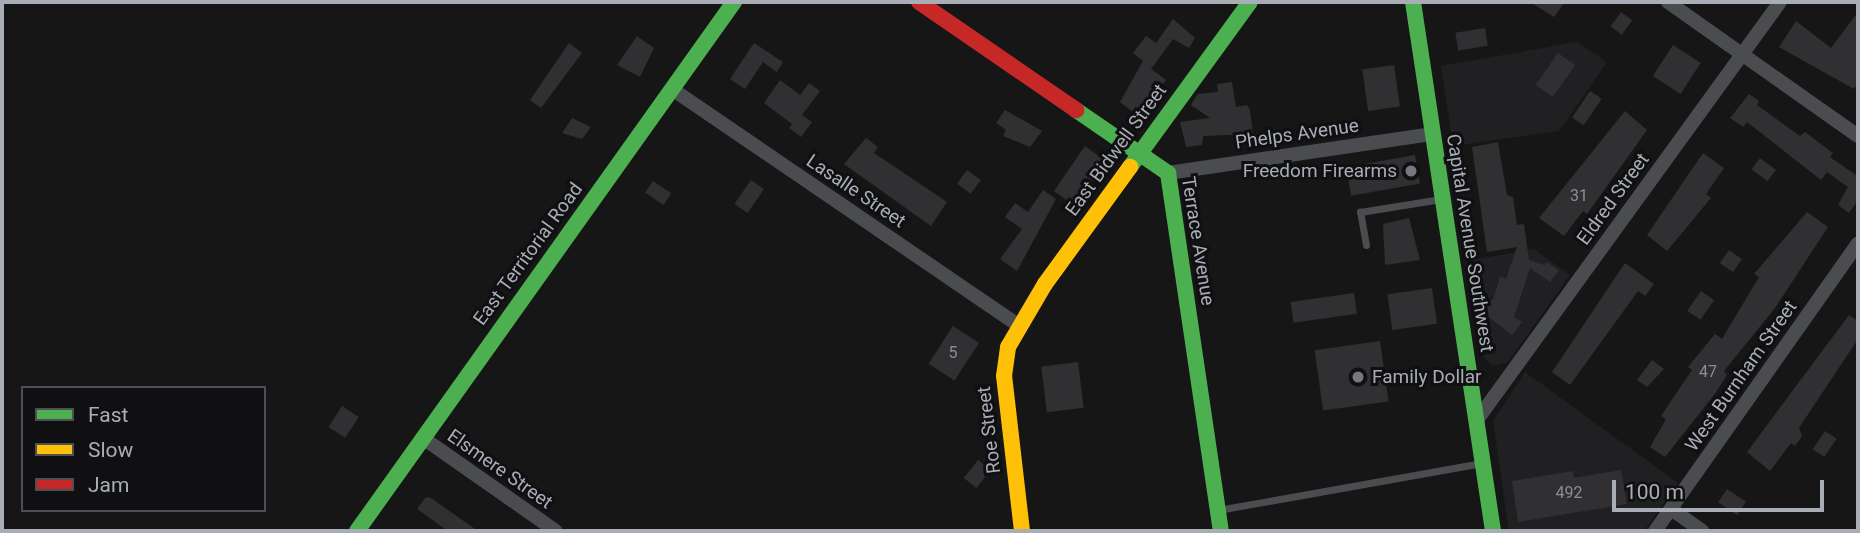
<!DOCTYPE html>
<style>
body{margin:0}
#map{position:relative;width:1860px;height:533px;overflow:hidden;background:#161616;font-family:Roboto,sans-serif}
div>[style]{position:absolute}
.built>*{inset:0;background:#202022}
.building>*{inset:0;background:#303032;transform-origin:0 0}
.lane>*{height:7px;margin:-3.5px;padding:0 3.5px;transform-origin:3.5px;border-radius:3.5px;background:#4a4c4f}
.street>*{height:14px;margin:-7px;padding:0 7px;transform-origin:7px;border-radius:7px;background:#4a4c4f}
.fast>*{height:16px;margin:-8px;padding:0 8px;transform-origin:8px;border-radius:8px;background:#4caf50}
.slow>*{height:16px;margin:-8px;padding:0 8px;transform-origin:8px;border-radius:8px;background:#ffc107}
.jam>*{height:16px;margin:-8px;padding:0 8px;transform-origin:8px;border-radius:8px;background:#c62828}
.dots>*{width:19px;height:19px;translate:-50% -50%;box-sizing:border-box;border:4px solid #101012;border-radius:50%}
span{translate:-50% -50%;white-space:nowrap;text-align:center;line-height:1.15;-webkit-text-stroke:6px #101012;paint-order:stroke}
.number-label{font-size:16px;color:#8a8e95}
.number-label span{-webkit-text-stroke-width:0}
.street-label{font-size:19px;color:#a8adb6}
.poi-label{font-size:19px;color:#a8adb6}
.right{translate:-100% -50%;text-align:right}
.left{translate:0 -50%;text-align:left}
.frame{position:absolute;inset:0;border:4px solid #a8adb6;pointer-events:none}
.legend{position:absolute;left:21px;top:386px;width:245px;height:126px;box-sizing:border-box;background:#101012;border:2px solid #4d4f54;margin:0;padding:9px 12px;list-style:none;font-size:21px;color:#a8adb6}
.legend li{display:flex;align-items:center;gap:14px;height:35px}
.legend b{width:35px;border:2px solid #4d4f54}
.scale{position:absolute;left:1612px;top:480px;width:212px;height:32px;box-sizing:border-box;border:4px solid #a8adb6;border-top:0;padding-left:9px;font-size:21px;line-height:24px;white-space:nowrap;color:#a8adb6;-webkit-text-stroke:5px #101012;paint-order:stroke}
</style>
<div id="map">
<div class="built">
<i style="clip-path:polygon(1577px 42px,1607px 62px,1559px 131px,1453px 146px,1441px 66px)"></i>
<i style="clip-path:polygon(1534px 249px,1570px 275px,1507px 363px,1493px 366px,1484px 358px,1471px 260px)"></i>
<i style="clip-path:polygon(1525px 372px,1678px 483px,1644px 531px,1509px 531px,1493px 421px)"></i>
</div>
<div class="building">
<i style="clip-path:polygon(1530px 2px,1565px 2px,1554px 17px)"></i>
<i style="left:1621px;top:12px;width:14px;height:18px;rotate:36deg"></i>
<i style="clip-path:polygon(1858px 12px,1858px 83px,1854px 89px,1779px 47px,1796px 21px,1831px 48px)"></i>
<i style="clip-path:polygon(1173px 19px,1195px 38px,1189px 48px,1173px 39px,1151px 69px,1166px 80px,1141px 115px,1136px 114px,1120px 102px,1143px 61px,1133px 53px,1146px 36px,1156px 43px)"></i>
<i style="left:1485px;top:28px;width:18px;height:30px;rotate:81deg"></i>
<i style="clip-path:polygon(637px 36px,654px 48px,640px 77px,617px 65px)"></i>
<i style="clip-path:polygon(569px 43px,582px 53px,541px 108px,530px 100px)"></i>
<i style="clip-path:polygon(754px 43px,783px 62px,777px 72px,763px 62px,745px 89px,730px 79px)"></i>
<i style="left:1673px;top:45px;width:33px;height:37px;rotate:33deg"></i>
<i style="left:1558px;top:53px;width:21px;height:39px;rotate:35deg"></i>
<i style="left:1394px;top:65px;width:42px;height:32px;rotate:82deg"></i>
<i style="clip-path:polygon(780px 80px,800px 95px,809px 83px,820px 91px,802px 115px,812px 122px,801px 137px,789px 128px,792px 124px,764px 103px)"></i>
<i style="clip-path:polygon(1232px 82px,1236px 107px,1247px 105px,1250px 110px,1253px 134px,1203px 136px,1202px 145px,1186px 147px,1180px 122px,1210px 118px,1191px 105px,1193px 101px,1198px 94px,1218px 92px,1217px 84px)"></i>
<i style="left:1590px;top:91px;width:14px;height:32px;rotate:34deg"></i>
<i style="clip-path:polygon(1749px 94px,1759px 101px,1757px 105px,1800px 136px,1805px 132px,1833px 153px,1830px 157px,1856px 175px,1858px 172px,1858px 200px,1849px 213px,1838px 205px,1848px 187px,1827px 172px,1821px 180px,1747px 122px,1743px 127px,1730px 118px)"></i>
<i style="clip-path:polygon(1005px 110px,1042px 131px,1030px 147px,1003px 136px,1006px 130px,996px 123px)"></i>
<i style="clip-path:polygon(1625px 111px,1647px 130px,1587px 214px,1583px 211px,1564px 236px,1539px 218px)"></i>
<i style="clip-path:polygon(572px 118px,591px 127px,582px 139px,562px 133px)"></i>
<i style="clip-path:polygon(866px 138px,878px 147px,874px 153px,947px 202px,931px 226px,844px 164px)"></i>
<i style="clip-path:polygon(1498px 142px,1507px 195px,1513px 197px,1517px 225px,1524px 224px,1529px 260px,1544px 265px,1547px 262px,1559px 271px,1550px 282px,1530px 268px,1514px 317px,1522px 322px,1512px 335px,1486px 315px,1484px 301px,1493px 300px,1500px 277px,1506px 279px,1517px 247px,1487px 252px,1472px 147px)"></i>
<i style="clip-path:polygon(1085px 146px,1108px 163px,1072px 204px,1054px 191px)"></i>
<i style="clip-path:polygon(1703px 153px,1724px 168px,1706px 194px,1711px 198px,1667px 251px,1647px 235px)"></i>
<i style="left:1415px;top:155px;width:29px;height:70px;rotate:80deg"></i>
<i style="left:1760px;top:158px;width:20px;height:14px;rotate:37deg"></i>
<i style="left:967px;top:170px;width:17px;height:17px;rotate:36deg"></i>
<i style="left:751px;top:180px;width:16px;height:29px;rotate:35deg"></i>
<i style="left:653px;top:181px;width:22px;height:14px;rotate:34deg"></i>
<i style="clip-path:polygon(1043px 190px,1056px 199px,1017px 271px,1000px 259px,1022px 229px,1005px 217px,1015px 203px,1028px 212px)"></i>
<i style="clip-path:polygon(1807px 212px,1828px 227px,1775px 308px,1724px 371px,1727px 375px,1714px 395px,1665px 457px,1650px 447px,1666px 419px,1661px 416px,1692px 370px,1688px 367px,1715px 334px,1722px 339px,1759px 277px,1754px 274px)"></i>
<i style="clip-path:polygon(1409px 218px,1420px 260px,1385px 265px,1383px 224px)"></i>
<i style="left:1729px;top:250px;width:16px;height:16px;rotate:35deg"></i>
<i style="clip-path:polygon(1625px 263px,1654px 284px,1645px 296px,1638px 291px,1570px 385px,1552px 372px)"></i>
<i style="left:1432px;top:288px;width:36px;height:45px;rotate:82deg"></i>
<i style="left:1701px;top:291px;width:16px;height:24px;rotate:35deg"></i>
<i style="left:1354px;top:293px;width:21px;height:64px;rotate:82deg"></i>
<i style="clip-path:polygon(1849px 315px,1858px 321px,1858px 339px,1799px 428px,1802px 436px,1795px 446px,1791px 443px,1770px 471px,1747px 452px)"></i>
<i style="left:953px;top:326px;width:31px;height:45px;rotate:33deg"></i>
<i style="left:1380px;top:341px;width:61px;height:66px;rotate:82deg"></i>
<i style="clip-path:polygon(1652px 360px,1664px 369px,1647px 387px,1637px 380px)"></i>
<i style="left:1078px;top:362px;width:46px;height:37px;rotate:83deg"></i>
<i style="left:342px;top:406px;width:20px;height:25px;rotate:33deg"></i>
<i style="left:1825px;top:431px;width:14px;height:22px;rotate:34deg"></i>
<i style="left:978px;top:460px;width:16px;height:23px;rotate:38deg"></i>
<i style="clip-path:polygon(1621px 470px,1627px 504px,1518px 522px,1512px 481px,1573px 471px,1574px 478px)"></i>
<i style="left:1727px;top:489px;width:23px;height:16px;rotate:34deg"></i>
<i style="clip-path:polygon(426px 497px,431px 498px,478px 531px,448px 531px,417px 509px)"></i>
</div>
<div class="lane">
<i style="left:1366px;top:245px;width:34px;rotate:-100deg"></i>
<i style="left:1360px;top:212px;width:82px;rotate:-9.1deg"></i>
<i style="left:1218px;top:510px;width:268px;rotate:-10.1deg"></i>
</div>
<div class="street">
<i style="left:1668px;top:2px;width:232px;rotate:35.2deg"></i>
<i style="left:672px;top:89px;width:420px;rotate:34.3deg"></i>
<i style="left:1168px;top:173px;width:266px;rotate:-8.4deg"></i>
<i style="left:1477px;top:420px;width:516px;rotate:-54.06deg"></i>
<i style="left:423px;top:438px;width:162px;rotate:35deg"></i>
<i style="left:1671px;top:509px;width:38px;rotate:35deg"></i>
<i style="left:1655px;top:531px;width:352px;rotate:-54.8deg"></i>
</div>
<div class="fast">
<i style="left:1413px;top:2px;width:535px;rotate:81.4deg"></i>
<i style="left:1076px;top:110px;width:112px;rotate:34.4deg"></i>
<i style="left:1168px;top:173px;width:362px;rotate:81.6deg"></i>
<i style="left:1130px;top:167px;width:204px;rotate:-54deg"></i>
<i style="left:357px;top:531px;width:650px;rotate:-54.52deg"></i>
</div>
<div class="slow">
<i style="left:1022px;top:531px;width:156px;rotate:-96.6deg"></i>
<i style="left:1004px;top:376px;width:29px;rotate:-82deg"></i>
<i style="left:1008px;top:347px;width:73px;rotate:-59.6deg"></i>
<i style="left:1045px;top:284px;width:145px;rotate:-54deg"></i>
</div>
<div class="jam">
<i style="left:919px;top:2px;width:191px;rotate:34.5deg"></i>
</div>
<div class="dots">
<i style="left:1411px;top:171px;background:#75787e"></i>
<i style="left:1358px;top:377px;background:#75787e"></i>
</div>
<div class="number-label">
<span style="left:1579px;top:196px">31</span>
<span style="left:953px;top:353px">5</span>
<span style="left:1708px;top:372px">47</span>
<span style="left:1569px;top:493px">492</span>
</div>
<div class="street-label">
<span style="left:1297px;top:134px;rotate:-8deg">Phelps Avenue</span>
<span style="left:1116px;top:150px;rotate:-54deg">East Bidwell Street</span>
<span style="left:856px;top:191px;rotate:34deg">Lasalle Street</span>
<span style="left:1613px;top:199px;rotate:-54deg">Eldred Street</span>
<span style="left:1198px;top:241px;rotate:81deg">Terrace Avenue</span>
<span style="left:1470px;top:243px;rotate:81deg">Capital Avenue Southwest</span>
<span style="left:528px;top:254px;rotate:-54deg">East Territorial Road</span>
<span style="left:1741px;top:376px;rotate:-55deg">West Burnham Street</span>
<span style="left:989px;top:430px;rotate:-97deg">Roe Street</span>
<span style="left:500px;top:469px;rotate:35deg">Elsmere Street</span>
</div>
<div class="poi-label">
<span class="right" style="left:1397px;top:171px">Freedom Firearms</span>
<span class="left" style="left:1372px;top:377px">Family Dollar</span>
</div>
<div class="frame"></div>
<ul class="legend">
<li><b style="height:9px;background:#4caf50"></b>Fast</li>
<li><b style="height:9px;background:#ffc107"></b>Slow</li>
<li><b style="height:9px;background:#c62828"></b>Jam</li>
</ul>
<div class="scale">100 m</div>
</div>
